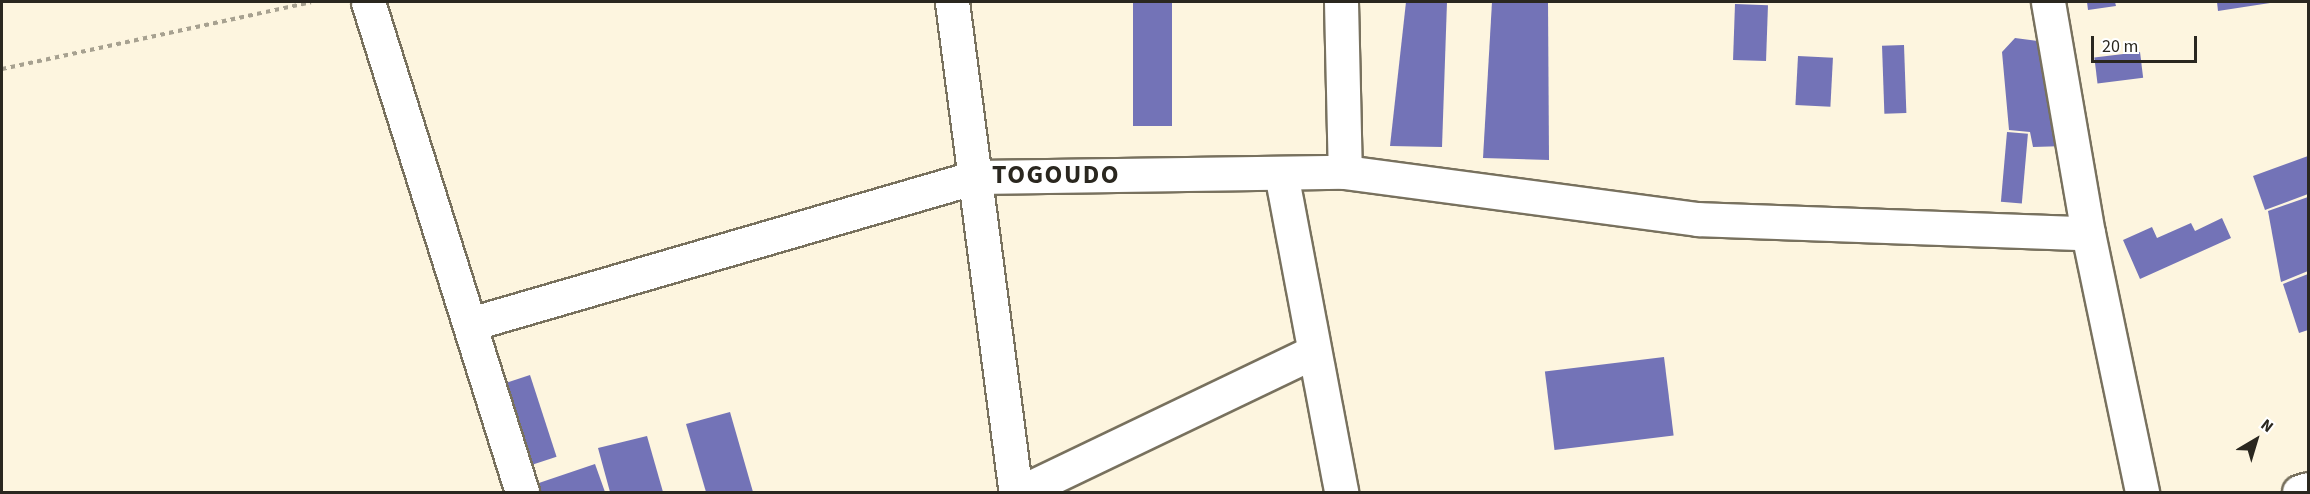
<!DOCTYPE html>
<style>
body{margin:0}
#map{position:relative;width:2310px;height:494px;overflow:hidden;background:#fdf5df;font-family:"Source Sans 3",sans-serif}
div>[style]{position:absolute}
.building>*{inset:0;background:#7373b7;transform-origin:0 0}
.path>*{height:4px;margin-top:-2px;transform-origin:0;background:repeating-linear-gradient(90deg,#a7a190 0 4.5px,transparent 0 9px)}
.roads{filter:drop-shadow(2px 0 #78715e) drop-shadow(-2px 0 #78715e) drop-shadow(0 2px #78715e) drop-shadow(0 -2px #78715e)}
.minor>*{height:33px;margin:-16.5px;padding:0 16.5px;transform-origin:16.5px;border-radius:16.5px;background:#fff}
span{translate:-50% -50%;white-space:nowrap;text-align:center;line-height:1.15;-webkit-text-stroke:5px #fff;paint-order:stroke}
.district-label{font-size:26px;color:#2a271f;font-weight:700;letter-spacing:1.5px}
.frame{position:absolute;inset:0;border:3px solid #2a271f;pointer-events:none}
.north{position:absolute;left:2226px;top:410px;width:60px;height:60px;-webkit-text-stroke:4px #fff;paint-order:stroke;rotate:38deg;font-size:16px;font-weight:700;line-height:24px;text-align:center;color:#2a271f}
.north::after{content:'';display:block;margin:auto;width:21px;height:27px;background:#2a271f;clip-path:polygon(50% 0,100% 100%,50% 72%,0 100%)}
.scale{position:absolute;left:2091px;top:36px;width:106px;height:27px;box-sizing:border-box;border:3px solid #2a271f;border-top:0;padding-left:8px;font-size:18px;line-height:21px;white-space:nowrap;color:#2a271f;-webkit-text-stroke:4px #fff;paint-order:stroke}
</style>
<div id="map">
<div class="building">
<i style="left:1133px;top:2px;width:39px;height:124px"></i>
<i style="clip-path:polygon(1406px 2px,1447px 2px,1442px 147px,1390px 146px)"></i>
<i style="clip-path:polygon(1492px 2px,1548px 2px,1549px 160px,1483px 158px)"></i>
<i style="clip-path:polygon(2087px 2px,2115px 2px,2116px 6px,2088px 10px)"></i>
<i style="clip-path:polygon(2217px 2px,2270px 2px,2270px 3px,2218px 11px)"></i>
<i style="left:1735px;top:4px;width:33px;height:56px;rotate:2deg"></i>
<i style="clip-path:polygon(2015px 38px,2053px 43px,2066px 146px,2033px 147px,2030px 132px,2009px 130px,2002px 52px)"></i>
<i style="left:1904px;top:45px;width:68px;height:22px;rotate:88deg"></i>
<i style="left:2140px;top:52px;width:26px;height:46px;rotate:83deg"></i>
<i style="left:1798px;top:56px;width:35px;height:49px;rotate:3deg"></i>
<i style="left:2007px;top:132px;width:21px;height:70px;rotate:5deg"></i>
<i style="clip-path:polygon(2308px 156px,2308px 194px,2265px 210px,2253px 176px)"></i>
<i style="clip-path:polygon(2308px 197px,2308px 271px,2281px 282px,2268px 211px)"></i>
<i style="clip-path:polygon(2222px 218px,2231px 238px,2140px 279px,2123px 240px,2152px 227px,2157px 238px,2191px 223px,2195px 231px)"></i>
<i style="clip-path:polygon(2308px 274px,2308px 330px,2299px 333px,2283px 284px)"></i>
<i style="left:1664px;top:357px;width:79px;height:120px;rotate:83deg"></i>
<i style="left:530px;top:375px;width:86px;height:40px;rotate:72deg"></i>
<i style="clip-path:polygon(730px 412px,753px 492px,706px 492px,686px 424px)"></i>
<i style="clip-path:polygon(647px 436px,663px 492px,610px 492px,598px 448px)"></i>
<i style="clip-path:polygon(595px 464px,605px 492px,528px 492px,527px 487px)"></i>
</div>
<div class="path">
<i style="left:2px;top:69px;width:316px;rotate:-12.2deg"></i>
</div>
<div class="roads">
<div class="minor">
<i style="left:368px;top:2px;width:514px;rotate:72.55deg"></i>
<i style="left:952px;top:2px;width:494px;rotate:82.6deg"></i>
<i style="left:1341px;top:2px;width:170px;rotate:88.7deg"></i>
<i style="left:2048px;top:2px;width:234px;rotate:80.2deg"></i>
<i style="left:2088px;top:233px;width:265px;rotate:78.2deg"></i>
<i style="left:1281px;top:173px;width:325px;rotate:79.3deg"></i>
<i style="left:470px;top:324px;width:527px;rotate:-16.2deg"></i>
<i style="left:976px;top:177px;width:369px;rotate:-0.8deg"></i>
<i style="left:1345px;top:172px;width:356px;rotate:7.6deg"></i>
<i style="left:1698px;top:219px;width:390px;rotate:2.1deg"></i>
<i style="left:1021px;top:492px;width:324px;rotate:-25.6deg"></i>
<i style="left:2299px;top:492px;width:9px;rotate:-18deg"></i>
</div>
</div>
<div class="district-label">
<span style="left:1056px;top:175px">TOGOUDO</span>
</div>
<div class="frame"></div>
<div class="north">N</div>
<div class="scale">20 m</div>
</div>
